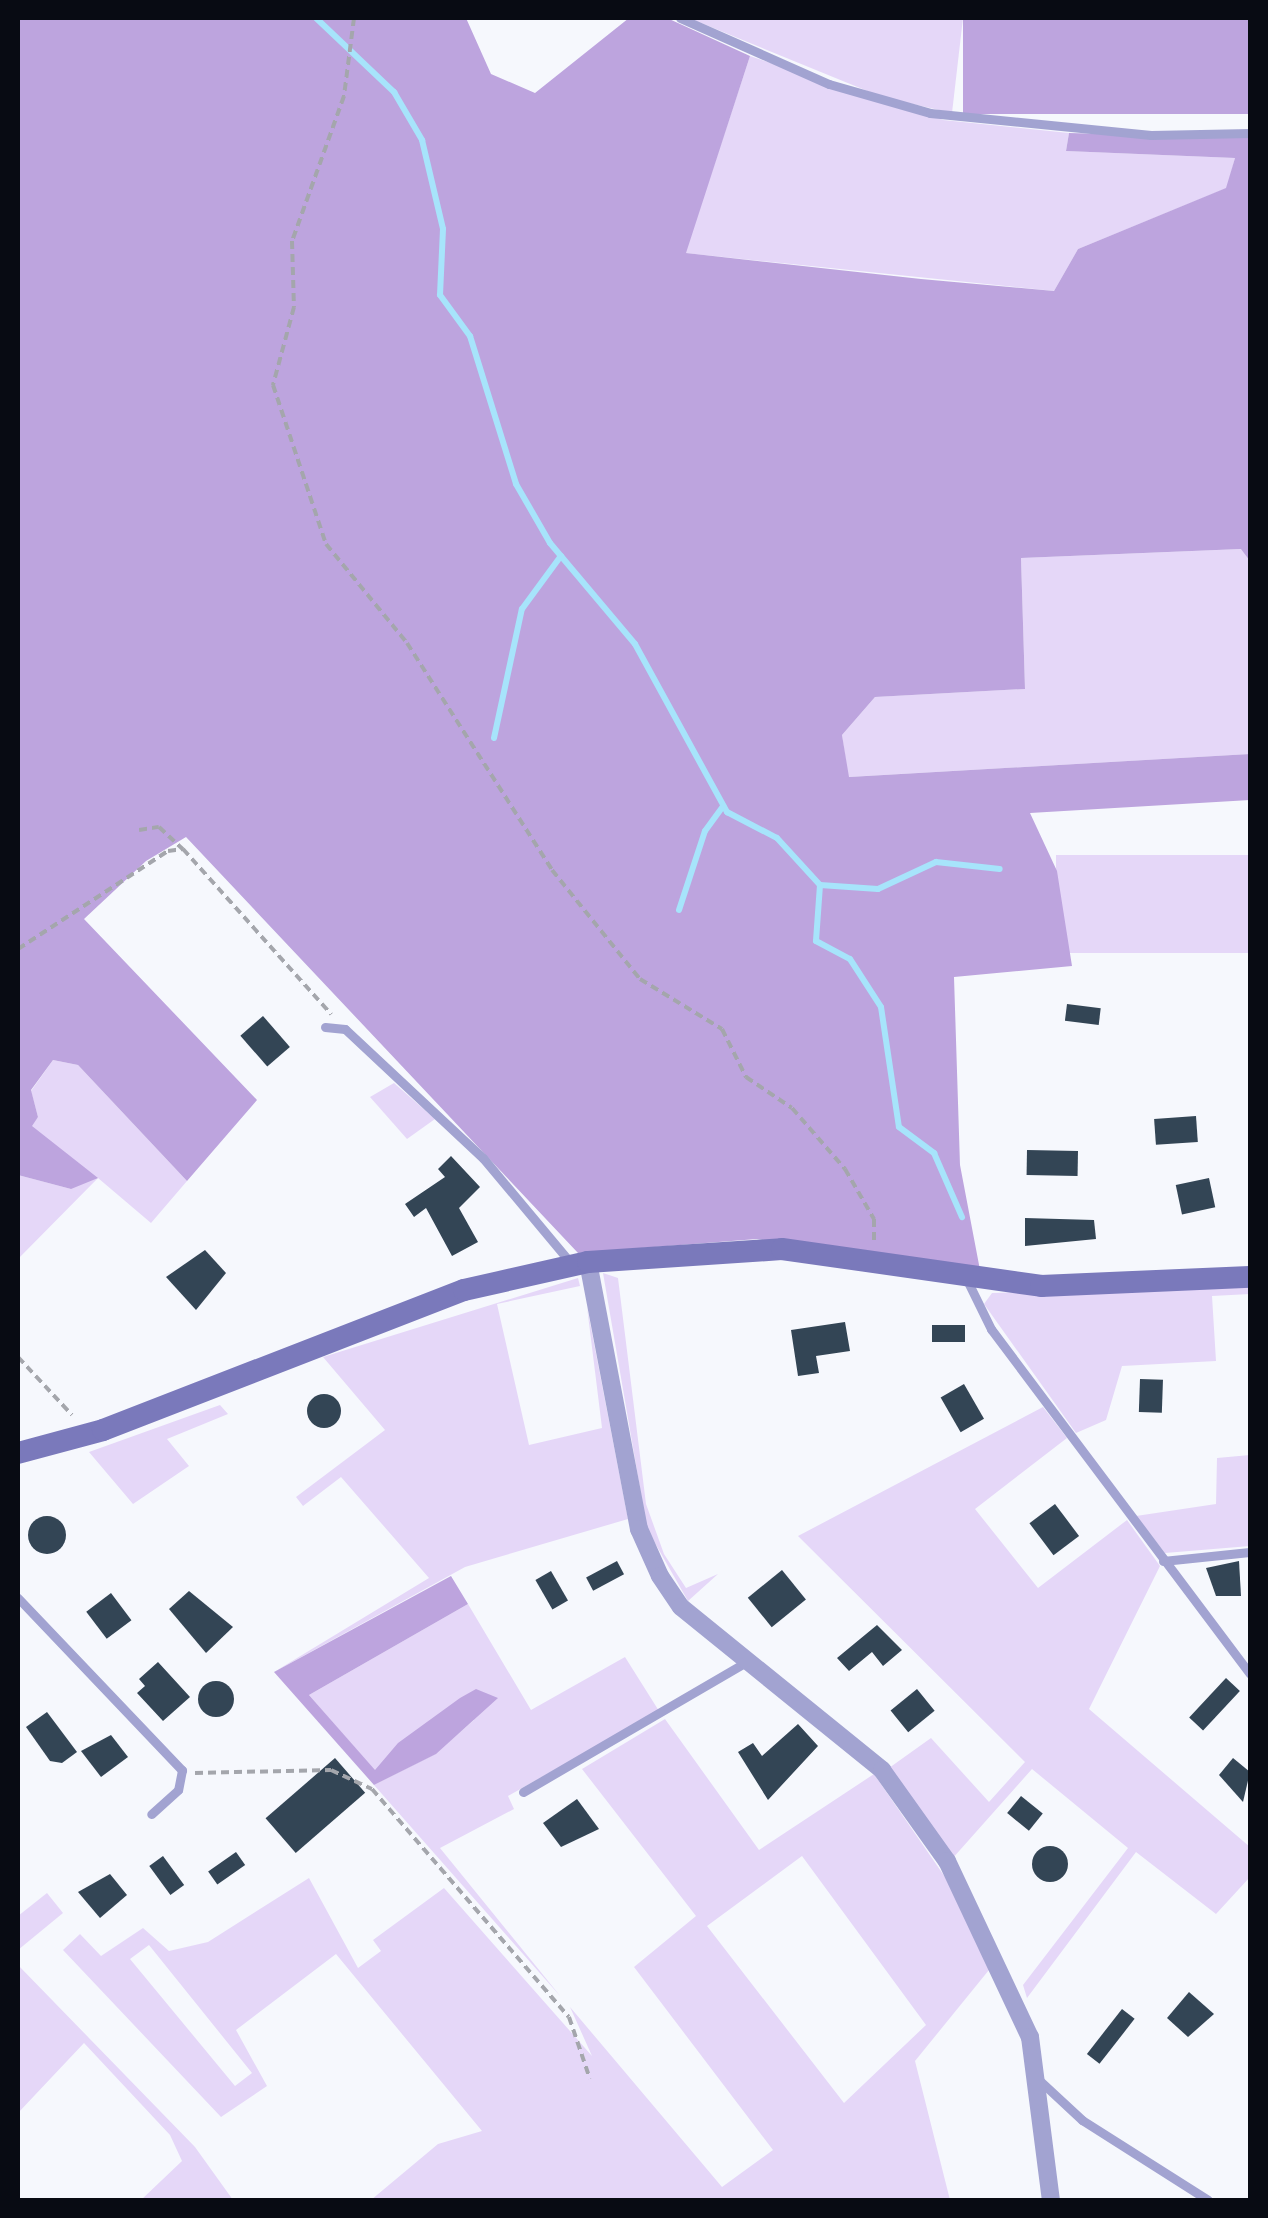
<!DOCTYPE html>
<style>
body{margin:0}
#map{position:relative;width:1268px;height:2218px;overflow:hidden;background:#f6f8fd;font-family:Poppins,sans-serif}
div>[style]{position:absolute}
.green>*{inset:0;background:#e5d7f8;transform-origin:0 0}
.forest>*{inset:0;background:#bda4de;transform-origin:0 0}
.stream>*{height:6px;margin:-3px;padding:0 3px;transform-origin:3px;border-radius:3px;background:#a7e4fb}
.building>*{inset:0;background:#334555;transform-origin:0 0}
.round{border-radius:50%}
.path>*{height:4px;margin-top:-2px;transform-origin:0;background:repeating-linear-gradient(90deg,#a4a6ac 0 8px,transparent 0 13px)}
.lane>*{height:9px;margin:-4.5px;padding:0 4.5px;transform-origin:4.5px;border-radius:4.5px;background:#a2a3d1}
.street>*{height:18px;margin:-9px;padding:0 9px;transform-origin:9px;border-radius:9px;background:#a2a3d1}
.secondary>*{height:22px;margin:-11px;padding:0 11px;transform-origin:11px;border-radius:11px;background:#7a79bb}
span{translate:-50% -50%;white-space:nowrap;text-align:center;line-height:1.15;-webkit-text-stroke:10px #f6f8fd;paint-order:stroke}
.frame{position:absolute;inset:0;border:20px solid #080b13;pointer-events:none}
</style>
<div id="map">
<div class="green">
<i style="clip-path:polygon(689px 18px,963px 18px,952px 113px,882px 97px)"></i>
<i style="clip-path:polygon(750px 56px,943px 120px,1069px 133px,1066px 151px,1235px 158px,1227px 188px,1078px 249px,1054px 291px,685px 253px)"></i>
<i style="clip-path:polygon(1242px 549px,1250px 561px,1250px 754px,848px 777px,842px 735px,875px 697px,1025px 689px,1021px 558px)"></i>
<i style="left:1250px;top:855px;width:98px;height:194px;rotate:90deg"></i>
<i style="clip-path:polygon(53px 1060px,78px 1065px,187px 1181px,151px 1223px,98px 1178px,18px 1259px,18px 1175px,71px 1189px,31px 1125px,38px 1117px,31px 1091px)"></i>
<i style="clip-path:polygon(394px 1083px,435px 1119px,407px 1139px,370px 1097px)"></i>
<i style="clip-path:polygon(603px 1273px,618px 1278px,646px 1504px,664px 1554px,686px 1588px,718px 1574px,688px 1601px,647px 1529px)"></i>
<i style="clip-path:polygon(578px 1278px,580px 1286px,497px 1304px,529px 1445px,602px 1428px,587px 1307px,628px 1519px,465px 1567px,274px 1672px,429px 1578px,341px 1477px,303px 1506px,296px 1497px,385px 1430px,323px 1357px)"></i>
<i style="clip-path:polygon(1250px 1286px,1250px 1294px,1212px 1296px,1216px 1361px,1122px 1366px,1106px 1420px,1076px 1433px,984px 1304px,992px 1293px)"></i>
<i style="clip-path:polygon(220px 1405px,228px 1414px,167px 1439px,189px 1466px,133px 1504px,89px 1452px)"></i>
<i style="clip-path:polygon(1043px 1407px,1067px 1438px,975px 1509px,1038px 1588px,1127px 1520px,1160px 1566px,1089px 1709px,1250px 1847px,1250px 1877px,1216px 1914px,1136px 1852px,1027px 1998px,1023px 1985px,1128px 1848px,1032px 1769px,952px 1859px,889px 1768px,931px 1738px,989px 1802px,1025px 1762px,798px 1536px)"></i>
<i style="clip-path:polygon(1250px 1455px,1250px 1546px,1165px 1553px,1136px 1516px,1216px 1504px,1217px 1458px)"></i>
<i style="clip-path:polygon(468px 1604px,531px 1710px,625px 1657px,659px 1711px,508px 1796px,514px 1809px,440px 1848px,561px 1997px,374px 1785px,435px 1754px,474px 1720px,428px 1722px,375px 1771px,309px 1695px)"></i>
<i style="clip-path:polygon(evenodd,665px 1719px,759px 1850px,874px 1774px,956px 1893px,993px 1965px,915px 2061px,950px 2200px,371px 2200px,438px 2144px,482px 2131px,336px 1954px,236px 2030px,267px 2086px,221px 2117px,63px 1950px,80px 1934px,101px 1956px,143px 1928px,169px 1951px,208px 1942px,309px 1878px,358px 1968px,381px 1951px,373px 1940px,444px 1888px,592px 2056px,570px 2007px,722px 2187px,773px 2150px,634px 1967px,696px 1916px,582px 1769px,665px 1719px,802px 1856px,926px 2025px,844px 2103px,707px 1926px,802px 1856px,665px 1719px,149px 1945px,252px 2073px,235px 2086px,130px 1959px,149px 1945px)"></i>
<i style="clip-path:polygon(47px 1893px,63px 1913px,18px 1950px,18px 1916px)"></i>
<i style="clip-path:polygon(18px 1965px,195px 2147px,233px 2200px,141px 2200px,182px 2161px,170px 2135px,84px 2043px,18px 2113px)"></i>
</div>
<div class="forest">
<i style="clip-path:polygon(18px 18px,466px 18px,491px 74px,535px 93px,629px 18px,667px 18px,750px 56px,686px 253px,921px 279px,1054px 291px,1078px 249px,1226px 188px,1235px 158px,1066px 151px,1069px 133px,1250px 138px,1250px 561px,1241px 549px,1021px 558px,1025px 689px,875px 697px,842px 735px,849px 777px,1250px 754px,1250px 800px,1030px 813px,1057px 871px,1072px 966px,954px 977px,960px 1165px,980px 1270px,757px 1239px,578px 1253px,186px 837px,146px 861px,84px 919px,257px 1100px,187px 1181px,78px 1065px,53px 1060px,31px 1090px,38px 1117px,32px 1126px,98px 1178px,71px 1189px,18px 1175px)"></i>
<i style="left:963px;top:18px;width:287px;height:96px"></i>
<i style="clip-path:polygon(451px 1576px,468px 1604px,309px 1695px,375px 1770px,398px 1743px,460px 1698px,476px 1689px,498px 1698px,436px 1754px,374px 1785px,274px 1672px)"></i>
</div>
<div class="stream">
<i style="left:316px;top:18px;width:108px;rotate:43.5deg"></i>
<i style="left:394px;top:92px;width:56px;rotate:59.7deg"></i>
<i style="left:422px;top:140px;width:91px;rotate:76.7deg"></i>
<i style="left:443px;top:229px;width:66px;rotate:92.6deg"></i>
<i style="left:440px;top:295px;width:51px;rotate:53.8deg"></i>
<i style="left:470px;top:336px;width:155px;rotate:72.7deg"></i>
<i style="left:516px;top:484px;width:68px;rotate:60deg"></i>
<i style="left:550px;top:543px;width:132px;rotate:49.9deg"></i>
<i style="left:635px;top:644px;width:192px;rotate:61.3deg"></i>
<i style="left:727px;top:812px;width:56px;rotate:27.5deg"></i>
<i style="left:777px;top:838px;width:64px;rotate:47.5deg"></i>
<i style="left:820px;top:885px;width:56px;rotate:94.1deg"></i>
<i style="left:816px;top:941px;width:38px;rotate:28deg"></i>
<i style="left:850px;top:959px;width:57px;rotate:57.1deg"></i>
<i style="left:881px;top:1007px;width:121px;rotate:81.5deg"></i>
<i style="left:899px;top:1127px;width:44px;rotate:36.6deg"></i>
<i style="left:934px;top:1153px;width:70px;rotate:66.4deg"></i>
<i style="left:494px;top:738px;width:132px;rotate:-77.8deg"></i>
<i style="left:522px;top:609px;width:66px;rotate:-53.7deg"></i>
<i style="left:820px;top:885px;width:58px;rotate:3.9deg"></i>
<i style="left:878px;top:889px;width:64px;rotate:-25deg"></i>
<i style="left:936px;top:862px;width:64px;rotate:6.2deg"></i>
<i style="left:679px;top:910px;width:83px;rotate:-71.8deg"></i>
<i style="left:705px;top:831px;width:31px;rotate:-54deg"></i>
</div>
<div class="building">
<i style="left:1067px;top:1004px;width:34px;height:17px;rotate:7deg"></i>
<i style="left:263px;top:1016px;width:41px;height:30px;rotate:49deg"></i>
<i style="left:1196px;top:1116px;width:26px;height:42px;rotate:86deg"></i>
<i style="left:1027px;top:1150px;width:51px;height:25px;rotate:1deg"></i>
<i style="clip-path:polygon(451px 1156px,480px 1187px,459px 1208px,478px 1242px,452px 1256px,426px 1208px,414px 1217px,405px 1204px,445px 1177px,438px 1169px)"></i>
<i style="left:1209px;top:1178px;width:30px;height:34px;rotate:78deg"></i>
<i style="clip-path:polygon(1025px 1218px,1094px 1220px,1096px 1239px,1025px 1246px)"></i>
<i style="clip-path:polygon(205px 1250px,226px 1273px,196px 1310px,166px 1277px)"></i>
<i style="clip-path:polygon(845px 1322px,850px 1351px,816px 1356px,819px 1373px,798px 1376px,791px 1330px)"></i>
<i style="left:932px;top:1325px;width:33px;height:17px"></i>
<i style="left:1140px;top:1379px;width:23px;height:33px;rotate:2deg"></i>
<i style="left:964px;top:1384px;width:40px;height:27px;rotate:60deg"></i>
<i class="round" style="left:307px;top:1394px;width:34px;height:34px"></i>
<i style="left:1055px;top:1504px;width:40px;height:32px;rotate:53deg"></i>
<i class="round" style="left:28px;top:1516px;width:38px;height:38px"></i>
<i style="left:617px;top:1561px;width:15px;height:35px;rotate:62deg"></i>
<i style="clip-path:polygon(1239px 1561px,1241px 1596px,1216px 1596px,1206px 1568px)"></i>
<i style="left:782px;top:1570px;width:38px;height:44px;rotate:51deg"></i>
<i style="left:551px;top:1571px;width:34px;height:18px;rotate:60deg"></i>
<i style="clip-path:polygon(189px 1591px,233px 1627px,206px 1653px,169px 1609px)"></i>
<i style="left:111px;top:1593px;width:34px;height:31px;rotate:53deg"></i>
<i style="clip-path:polygon(877px 1625px,902px 1650px,883px 1666px,872px 1652px,849px 1671px,837px 1658px)"></i>
<i style="clip-path:polygon(158px 1662px,190px 1697px,163px 1721px,137px 1693px,145px 1686px,139px 1679px)"></i>
<i style="left:1226px;top:1678px;width:19px;height:54px;rotate:43deg"></i>
<i class="round" style="left:198px;top:1681px;width:36px;height:36px"></i>
<i style="left:917px;top:1689px;width:28px;height:34px;rotate:51deg"></i>
<i style="clip-path:polygon(47px 1712px,77px 1752px,62px 1763px,50px 1761px,26px 1727px)"></i>
<i style="clip-path:polygon(798px 1724px,818px 1746px,768px 1800px,738px 1752px,753px 1743px,762px 1756px)"></i>
<i style="clip-path:polygon(111px 1735px,128px 1757px,101px 1777px,81px 1751px)"></i>
<i style="left:335px;top:1758px;width:46px;height:92px;rotate:49deg"></i>
<i style="clip-path:polygon(1233px 1758px,1250px 1772px,1243px 1802px,1219px 1775px)"></i>
<i style="left:1021px;top:1796px;width:28px;height:22px;rotate:39deg"></i>
<i style="clip-path:polygon(577px 1799px,599px 1829px,561px 1847px,543px 1823px)"></i>
<i class="round" style="left:1032px;top:1846px;width:36px;height:36px"></i>
<i style="left:236px;top:1852px;width:16px;height:34px;rotate:55deg"></i>
<i style="left:163px;top:1856px;width:36px;height:17px;rotate:54deg"></i>
<i style="clip-path:polygon(110px 1874px,127px 1895px,100px 1918px,78px 1892px)"></i>
<i style="clip-path:polygon(1189px 1992px,1214px 2014px,1188px 2037px,1167px 2018px)"></i>
<i style="left:1122px;top:2009px;width:16px;height:57px;rotate:38deg"></i>
</div>
<div class="path">
<i style="left:354px;top:18px;width:79px;rotate:97.3deg"></i>
<i style="left:344px;top:96px;width:154px;rotate:109.7deg"></i>
<i style="left:292px;top:241px;width:66px;rotate:88.3deg"></i>
<i style="left:294px;top:307px;width:81px;rotate:105.1deg"></i>
<i style="left:273px;top:385px;width:168px;rotate:71.6deg"></i>
<i style="left:326px;top:544px;width:128px;rotate:50.7deg"></i>
<i style="left:407px;top:643px;width:269px;rotate:57.4deg"></i>
<i style="left:552px;top:870px;width:140px;rotate:51.1deg"></i>
<i style="left:640px;top:979px;width:96px;rotate:31.4deg"></i>
<i style="left:722px;top:1029px;width:54px;rotate:63.4deg"></i>
<i style="left:746px;top:1077px;width:55px;rotate:34deg"></i>
<i style="left:792px;top:1108px;width:81px;rotate:49deg"></i>
<i style="left:845px;top:1169px;width:58px;rotate:59.9deg"></i>
<i style="left:874px;top:1219px;width:25px;rotate:90deg"></i>
<i style="left:139px;top:830px;width:20px;rotate:-9deg"></i>
<i style="left:159px;top:827px;width:33px;rotate:43deg"></i>
<i style="left:18px;top:949px;width:179px;rotate:-33.2deg"></i>
<i style="left:168px;top:851px;width:15px;rotate:-8deg"></i>
<i style="left:183px;top:849px;width:222px;rotate:48.1deg"></i>
<i style="left:18px;top:1357px;width:79px;rotate:47deg"></i>
<i style="left:195px;top:1773px;width:136px;rotate:-1.3deg"></i>
<i style="left:331px;top:1770px;width:45px;rotate:24.9deg"></i>
<i style="left:372px;top:1789px;width:301px;rotate:49.2deg"></i>
<i style="left:569px;top:2017px;width:65px;rotate:71.3deg"></i>
</div>
<div class="lane">
<i style="left:680px;top:18px;width:163px;rotate:23.9deg"></i>
<i style="left:829px;top:84px;width:105px;rotate:16deg"></i>
<i style="left:930px;top:113px;width:222px;rotate:5.7deg"></i>
<i style="left:1151px;top:135px;width:99px;rotate:-1.2deg"></i>
<i style="left:325px;top:1027px;width:20px;rotate:6deg"></i>
<i style="left:345px;top:1029px;width:189px;rotate:43.1deg"></i>
<i style="left:483px;top:1158px;width:136px;rotate:50.1deg"></i>
<i style="left:967px;top:1280px;width:55px;rotate:63.9deg"></i>
<i style="left:991px;top:1329px;width:431px;rotate:53.1deg"></i>
<i style="left:1163px;top:1561px;width:87px;rotate:-5.9deg"></i>
<i style="left:18px;top:1598px;width:238px;rotate:46.4deg"></i>
<i style="left:182px;top:1770px;width:20px;rotate:101deg"></i>
<i style="left:178px;top:1790px;width:36px;rotate:138deg"></i>
<i style="left:523px;top:1792px;width:258px;rotate:-30.2deg"></i>
<i style="left:1039px;top:2080px;width:59px;rotate:42.9deg"></i>
<i style="left:1082px;top:2120px;width:149px;rotate:32.4deg"></i>
</div>
<div class="street">
<i style="left:588px;top:1262px;width:272px;rotate:79.2deg"></i>
<i style="left:639px;top:1529px;width:51px;rotate:65.9deg"></i>
<i style="left:660px;top:1576px;width:37px;rotate:56deg"></i>
<i style="left:681px;top:1607px;width:259px;rotate:39deg"></i>
<i style="left:882px;top:1770px;width:112px;rotate:54.5deg"></i>
<i style="left:947px;top:1861px;width:195px;rotate:64.8deg"></i>
<i style="left:1030px;top:2037px;width:164px;rotate:82.7deg"></i>
</div>
<div class="secondary">
<i style="left:18px;top:1453px;width:88px;rotate:-15.1deg"></i>
<i style="left:103px;top:1430px;width:387px;rotate:-21.2deg"></i>
<i style="left:464px;top:1290px;width:127px;rotate:-12.7deg"></i>
<i style="left:588px;top:1262px;width:194px;rotate:-3.8deg"></i>
<i style="left:782px;top:1249px;width:262px;rotate:8.1deg"></i>
<i style="left:1041px;top:1286px;width:209px;rotate:-2.5deg"></i>
</div>
<div class="frame"></div>
</div>
